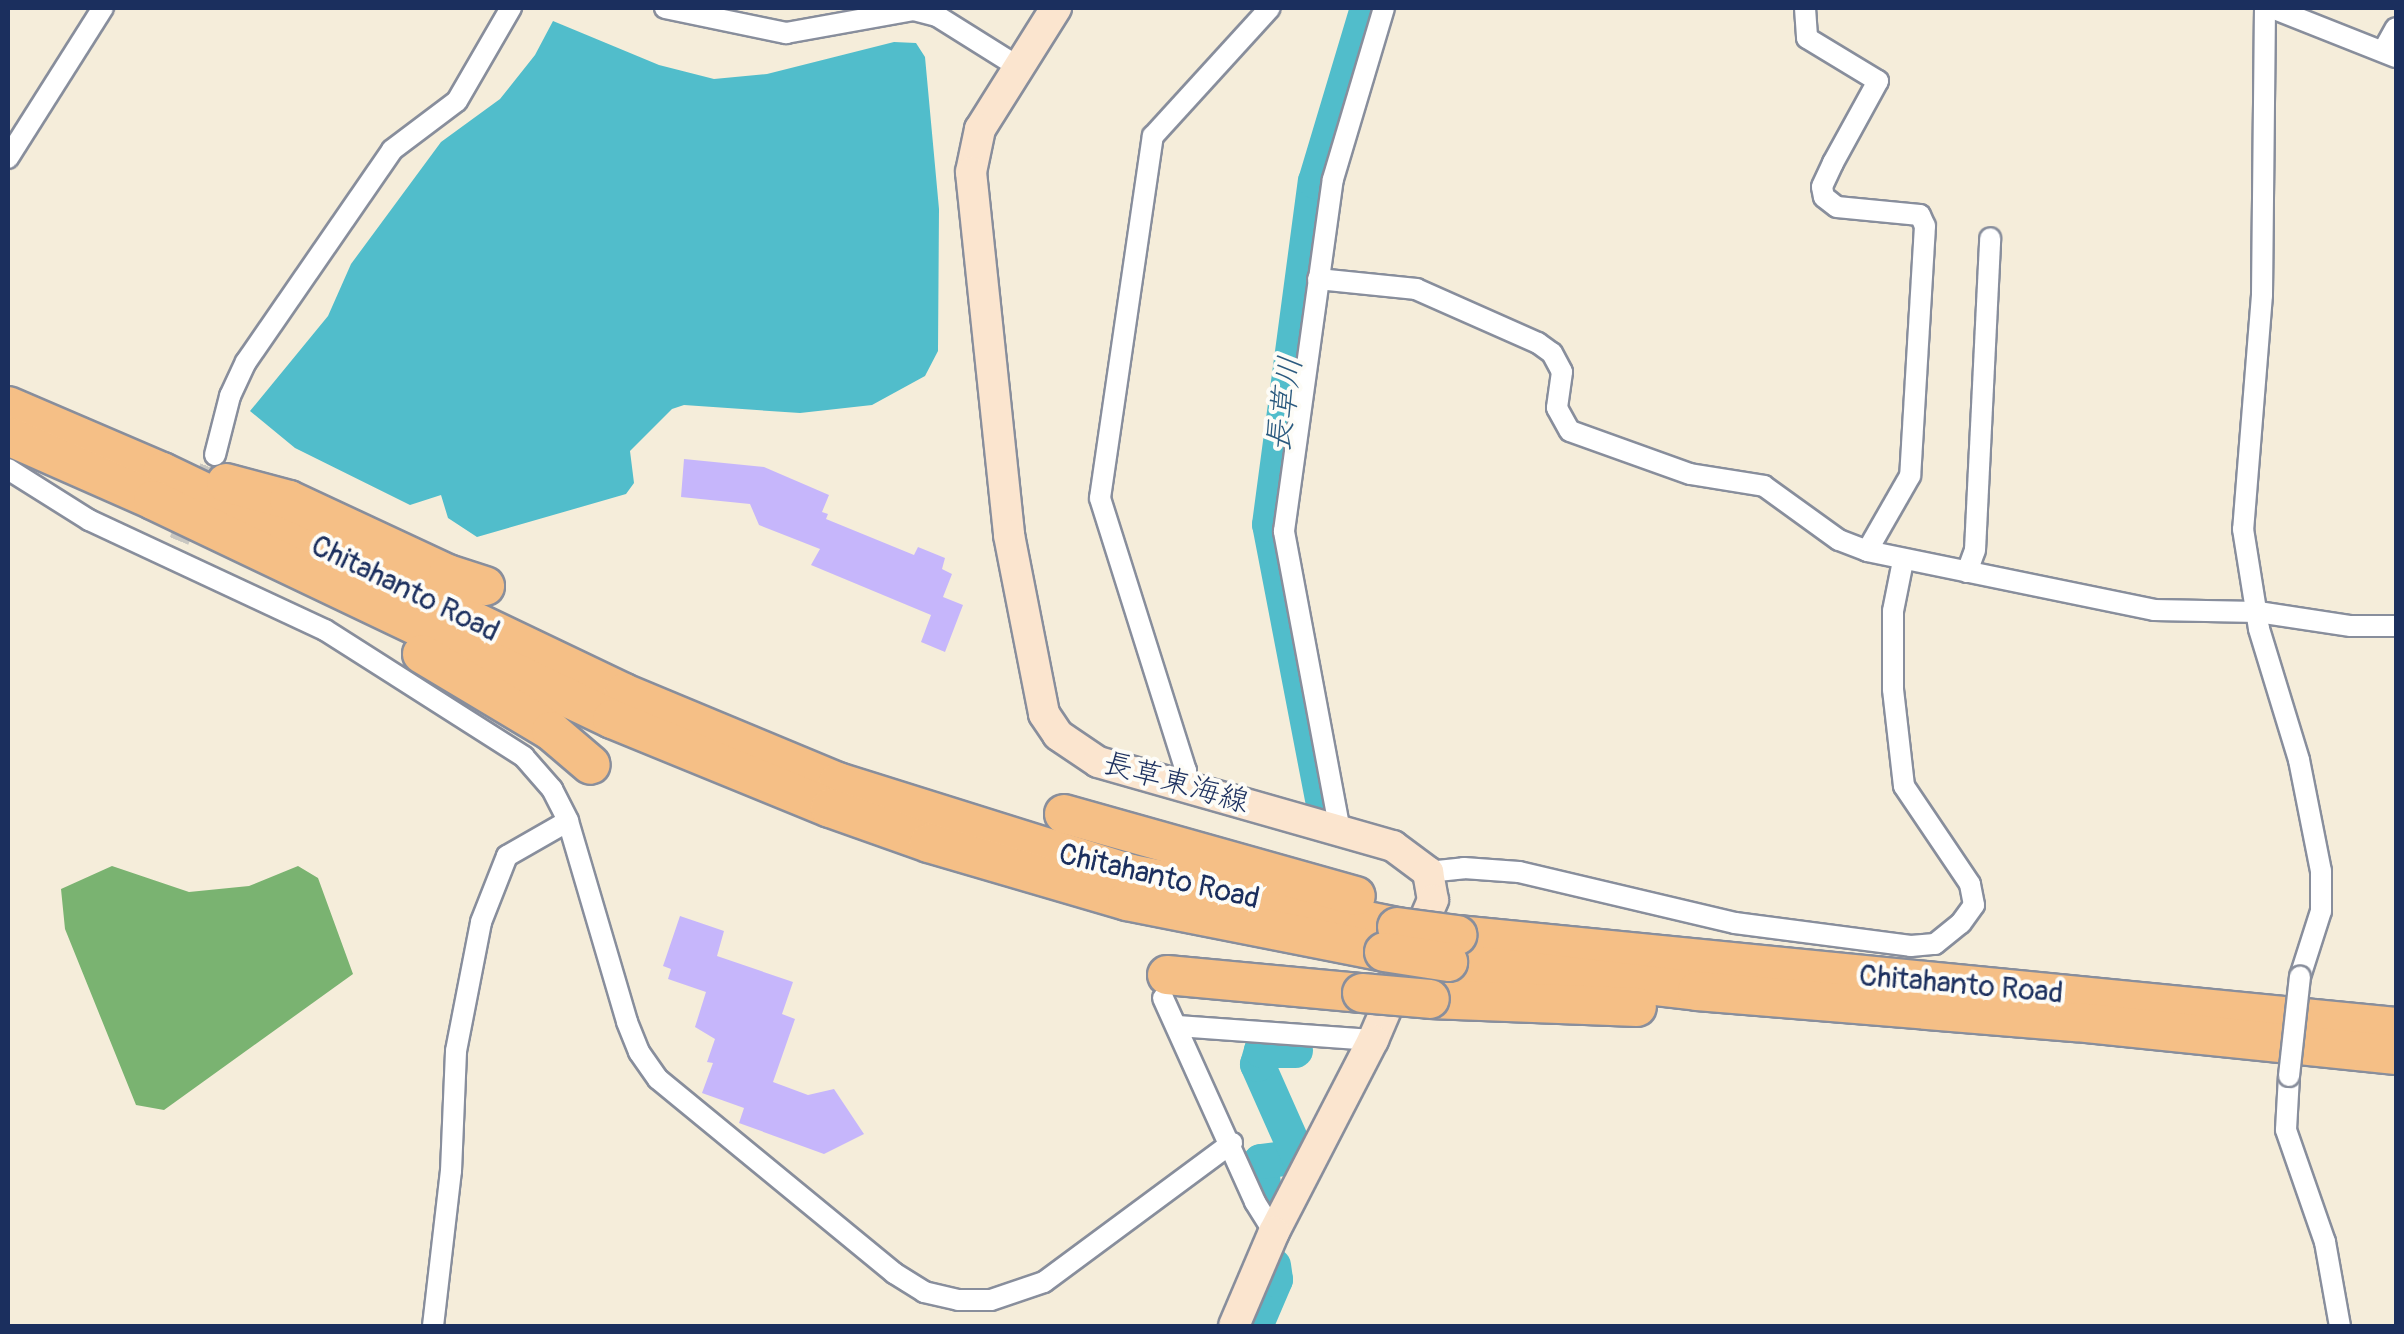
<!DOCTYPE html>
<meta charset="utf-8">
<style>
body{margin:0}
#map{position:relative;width:2404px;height:1334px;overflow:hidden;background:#f5edda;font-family:Pangolin,"Klee One",sans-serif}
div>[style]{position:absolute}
.forest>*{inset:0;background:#7ab371}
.water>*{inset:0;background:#51bdcb}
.river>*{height:35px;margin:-17.5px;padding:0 17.5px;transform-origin:17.5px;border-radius:17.5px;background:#51bdcb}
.building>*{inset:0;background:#c6b6fb}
.street-tunnel>*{height:20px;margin-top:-10px;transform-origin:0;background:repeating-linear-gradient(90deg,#c9c7c1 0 20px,transparent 0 30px)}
.roads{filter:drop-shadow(2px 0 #888e9c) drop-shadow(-2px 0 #888e9c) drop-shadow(0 2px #888e9c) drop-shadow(0 -2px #888e9c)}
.street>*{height:20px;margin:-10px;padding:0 10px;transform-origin:10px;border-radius:10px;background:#fff}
.secondary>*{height:30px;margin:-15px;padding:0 15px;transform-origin:15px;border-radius:15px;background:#fbe5cf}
.highway>*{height:38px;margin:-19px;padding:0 19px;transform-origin:19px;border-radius:19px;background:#f5bf86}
.bridges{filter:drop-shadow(2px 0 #888e9c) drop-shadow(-2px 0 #888e9c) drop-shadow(0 2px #888e9c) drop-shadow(0 -2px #888e9c)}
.street-bridge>*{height:20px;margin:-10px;padding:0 10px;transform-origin:10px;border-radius:10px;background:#fff}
.highway-bridge>*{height:38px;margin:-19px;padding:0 19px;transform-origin:19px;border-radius:19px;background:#f5bf86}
span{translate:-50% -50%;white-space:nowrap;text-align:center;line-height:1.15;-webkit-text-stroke:8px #fdfcf7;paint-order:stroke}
.street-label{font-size:30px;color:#1b2f5e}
.water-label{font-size:32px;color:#2b5a7f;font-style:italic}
.frame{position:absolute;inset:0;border:10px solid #1b2f5e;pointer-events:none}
</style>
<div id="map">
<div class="forest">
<i style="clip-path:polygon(112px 866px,189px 892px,249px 886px,298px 866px,318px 878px,353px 974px,164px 1110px,136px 1105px,65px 929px,61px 889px)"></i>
</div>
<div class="water">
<i style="clip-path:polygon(553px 21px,659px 65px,714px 79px,767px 74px,894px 42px,916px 43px,925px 57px,939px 209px,938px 351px,925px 376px,872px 405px,800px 413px,684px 405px,672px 409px,630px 451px,634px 483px,626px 494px,477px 537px,448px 518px,441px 495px,410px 505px,295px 448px,250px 411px,328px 316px,351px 264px,441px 142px,500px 99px,535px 55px)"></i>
</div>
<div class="river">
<i style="left:1323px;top:804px;width:285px;rotate:-100.9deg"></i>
<i style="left:1269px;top:524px;width:346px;rotate:-82.4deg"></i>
<i style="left:1315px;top:181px;width:181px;rotate:-73.3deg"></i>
<i style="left:1264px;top:1192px;width:31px;rotate:-97deg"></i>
<i style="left:1260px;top:1161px;width:38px;rotate:-7deg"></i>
<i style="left:1298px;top:1156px;width:101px;rotate:-114deg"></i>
<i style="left:1257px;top:1064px;width:15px;rotate:-74deg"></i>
<i style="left:1261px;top:1050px;width:34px"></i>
<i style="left:1255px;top:1326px;width:51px;rotate:-66.9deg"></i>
<i style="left:1275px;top:1279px;width:14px;rotate:-98deg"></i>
</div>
<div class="building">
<i style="clip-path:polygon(684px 459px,764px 467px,829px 495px,822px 512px,828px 514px,826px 519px,914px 555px,918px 547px,945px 558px,942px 569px,952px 574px,943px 597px,963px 605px,945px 652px,921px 642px,931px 615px,811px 565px,820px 549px,759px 525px,750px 504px,681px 497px)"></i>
<i style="clip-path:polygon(680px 916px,724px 931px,717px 956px,793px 982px,782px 1014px,795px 1019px,773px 1082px,808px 1095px,834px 1089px,864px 1134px,824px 1154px,739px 1123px,744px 1108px,702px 1093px,713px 1063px,707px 1062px,715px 1039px,695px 1027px,706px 992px,668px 979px,671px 969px,663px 966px)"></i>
</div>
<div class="street-tunnel">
<i style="left:179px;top:541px;width:93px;rotate:-67.3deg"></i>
</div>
<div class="roads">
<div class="street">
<i style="left:665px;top:8px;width:124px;rotate:11.7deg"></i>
<i style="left:786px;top:33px;width:130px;rotate:-10.2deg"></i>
<i style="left:914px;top:10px;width:24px;rotate:15deg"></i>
<i style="left:937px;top:16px;width:98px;rotate:32.1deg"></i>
<i style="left:1805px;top:8px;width:30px;rotate:86deg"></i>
<i style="left:1807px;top:38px;width:83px;rotate:31.2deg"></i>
<i style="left:1878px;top:81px;width:94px;rotate:118.8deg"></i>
<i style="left:1833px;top:163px;width:26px;rotate:115deg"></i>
<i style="left:1822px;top:187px;width:10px;rotate:79deg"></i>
<i style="left:1824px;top:197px;width:16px;rotate:38deg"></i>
<i style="left:1837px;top:207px;width:83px;rotate:5.5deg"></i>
<i style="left:1920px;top:215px;width:12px;rotate:66deg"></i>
<i style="left:1925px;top:226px;width:250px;rotate:93.4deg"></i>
<i style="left:1910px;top:476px;width:86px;rotate:119.8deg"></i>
<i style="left:2265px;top:8px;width:287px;rotate:90.6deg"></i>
<i style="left:2262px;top:295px;width:235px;rotate:94.6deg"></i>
<i style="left:2243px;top:529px;width:101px;rotate:80.9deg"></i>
<i style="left:2259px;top:629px;width:137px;rotate:73deg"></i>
<i style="left:2299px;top:760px;width:113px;rotate:78.8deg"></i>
<i style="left:2321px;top:871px;width:40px;rotate:90deg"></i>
<i style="left:2321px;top:911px;width:69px;rotate:107.7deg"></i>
<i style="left:2272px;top:8px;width:133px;rotate:21.6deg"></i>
<i style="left:2383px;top:51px;width:26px;rotate:-61deg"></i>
<i style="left:8px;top:158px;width:178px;rotate:-57.7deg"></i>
<i style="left:1318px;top:279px;width:99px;rotate:5.8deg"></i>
<i style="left:1416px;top:289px;width:133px;rotate:23.9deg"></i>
<i style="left:1538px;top:343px;width:17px;rotate:36deg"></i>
<i style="left:1552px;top:353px;width:21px;rotate:62deg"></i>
<i style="left:1562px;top:372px;width:36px;rotate:98deg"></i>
<i style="left:1557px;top:408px;width:26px;rotate:61deg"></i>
<i style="left:1570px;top:431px;width:127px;rotate:19.7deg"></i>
<i style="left:1690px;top:474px;width:75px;rotate:9.2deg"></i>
<i style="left:1764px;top:486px;width:92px;rotate:35.8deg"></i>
<i style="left:1839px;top:540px;width:30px;rotate:21deg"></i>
<i style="left:1867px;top:551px;width:293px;rotate:11.6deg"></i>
<i style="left:2154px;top:610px;width:104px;rotate:1.1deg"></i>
<i style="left:2258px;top:612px;width:94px;rotate:8.6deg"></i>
<i style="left:2351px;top:626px;width:45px"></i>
<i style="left:215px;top:455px;width:61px;rotate:-75.7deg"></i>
<i style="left:230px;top:396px;width:38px;rotate:-65deg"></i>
<i style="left:246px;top:362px;width:257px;rotate:-55.4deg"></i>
<i style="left:392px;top:150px;width:81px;rotate:-37deg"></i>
<i style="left:457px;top:101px;width:108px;rotate:-59.9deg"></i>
<i style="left:8px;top:469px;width:96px;rotate:32.2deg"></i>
<i style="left:89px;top:520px;width:260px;rotate:25deg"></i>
<i style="left:325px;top:630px;width:236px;rotate:32.5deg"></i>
<i style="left:524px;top:757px;width:43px;rotate:48.8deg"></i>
<i style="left:552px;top:789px;width:36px;rotate:63deg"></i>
<i style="left:568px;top:821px;width:209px;rotate:73.6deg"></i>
<i style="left:627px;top:1022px;width:32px;rotate:68deg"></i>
<i style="left:639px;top:1052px;width:33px;rotate:55deg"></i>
<i style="left:658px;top:1079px;width:306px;rotate:39.4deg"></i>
<i style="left:894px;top:1273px;width:36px;rotate:32deg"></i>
<i style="left:924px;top:1292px;width:35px;rotate:13deg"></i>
<i style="left:958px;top:1300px;width:33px"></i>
<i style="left:991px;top:1300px;width:56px;rotate:-18.8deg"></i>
<i style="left:1044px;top:1282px;width:234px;rotate:-36.5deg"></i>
<i style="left:1967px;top:572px;width:23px;rotate:-70deg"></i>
<i style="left:1975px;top:550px;width:312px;rotate:-87.2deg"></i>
<i style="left:1182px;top:786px;width:16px;rotate:-75deg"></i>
<i style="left:1186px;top:771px;width:286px;rotate:-107.5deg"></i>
<i style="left:1100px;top:498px;width:366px;rotate:-81.7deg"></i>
<i style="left:1153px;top:136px;width:173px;rotate:-47.6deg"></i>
<i style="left:1340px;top:831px;width:305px;rotate:-100.6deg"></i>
<i style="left:1284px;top:531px;width:355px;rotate:-82.1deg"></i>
<i style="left:1333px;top:179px;width:178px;rotate:-73.4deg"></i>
<i style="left:1428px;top:872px;width:36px;rotate:-6deg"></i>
<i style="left:1464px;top:868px;width:55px;rotate:4.2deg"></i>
<i style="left:1519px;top:872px;width:222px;rotate:13.3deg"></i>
<i style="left:1735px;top:923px;width:177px;rotate:7.4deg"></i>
<i style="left:1911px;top:946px;width:24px;rotate:-5deg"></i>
<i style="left:1935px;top:944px;width:33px;rotate:-39deg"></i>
<i style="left:1961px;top:923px;width:22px;rotate:-54deg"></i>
<i style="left:1974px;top:905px;width:21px;rotate:-101deg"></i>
<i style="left:1970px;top:884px;width:118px;rotate:-124deg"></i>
<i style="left:1904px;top:786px;width:98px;rotate:-96.5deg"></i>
<i style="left:1893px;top:689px;width:78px;rotate:-90deg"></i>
<i style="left:1893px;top:611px;width:51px;rotate:-78.7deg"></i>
<i style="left:1163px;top:998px;width:224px;rotate:65.7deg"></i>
<i style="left:1255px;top:1202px;width:36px;rotate:58deg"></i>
<i style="left:1177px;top:1026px;width:196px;rotate:4.1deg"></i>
<i style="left:2289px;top:1076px;width:54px;rotate:93.2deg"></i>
<i style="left:2286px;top:1130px;width:119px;rotate:70.8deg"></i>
<i style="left:2325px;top:1242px;width:85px;rotate:79.9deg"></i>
<i style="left:433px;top:1326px;width:156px;rotate:-83.4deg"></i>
<i style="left:451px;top:1171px;width:120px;rotate:-87.6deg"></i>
<i style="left:456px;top:1051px;width:131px;rotate:-79deg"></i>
<i style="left:481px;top:922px;width:71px;rotate:-68.5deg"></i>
<i style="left:507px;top:856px;width:70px;rotate:-29.8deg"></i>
</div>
<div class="secondary">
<i style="left:1056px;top:8px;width:143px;rotate:122.1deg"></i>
<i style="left:980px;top:129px;width:44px;rotate:101.8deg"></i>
<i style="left:971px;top:172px;width:365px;rotate:84deg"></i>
<i style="left:1009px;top:535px;width:182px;rotate:78.9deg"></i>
<i style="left:1044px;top:714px;width:25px;rotate:56deg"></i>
<i style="left:1058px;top:735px;width:48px;rotate:34deg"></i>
<i style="left:1098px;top:762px;width:307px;rotate:15.9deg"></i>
<i style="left:1393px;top:846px;width:44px;rotate:36.6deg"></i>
<i style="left:1428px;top:872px;width:28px;rotate:80deg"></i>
<i style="left:1433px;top:900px;width:152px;rotate:113.2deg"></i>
<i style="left:1373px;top:1040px;width:216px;rotate:117.3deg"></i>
<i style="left:1274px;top:1232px;width:102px;rotate:113.1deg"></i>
</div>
<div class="highway">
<i style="left:8px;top:406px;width:168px;rotate:23.2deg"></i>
<i style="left:162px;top:472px;width:512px;rotate:25.56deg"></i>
<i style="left:624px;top:693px;width:232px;rotate:22.6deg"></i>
<i style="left:838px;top:782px;width:308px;rotate:17.4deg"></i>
<i style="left:1132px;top:874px;width:270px;rotate:11.3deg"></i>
<i style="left:8px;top:436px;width:158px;rotate:23.8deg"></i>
<i style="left:153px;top:500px;width:509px;rotate:25.51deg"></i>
<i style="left:612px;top:719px;width:235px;rotate:22.2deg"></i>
<i style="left:830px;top:808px;width:105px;rotate:19.5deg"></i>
<i style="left:929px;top:843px;width:206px;rotate:16.3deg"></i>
<i style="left:1127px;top:901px;width:262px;rotate:11.2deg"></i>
<i style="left:226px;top:483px;width:65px;rotate:15.1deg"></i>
<i style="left:289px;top:500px;width:175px;rotate:25deg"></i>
<i style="left:448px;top:574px;width:39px;rotate:18deg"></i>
<i style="left:422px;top:654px;width:150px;rotate:30.8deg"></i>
<i style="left:551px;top:731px;width:52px;rotate:40.4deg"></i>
<i style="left:1064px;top:814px;width:303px;rotate:15.7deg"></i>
<i style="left:1457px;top:935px;width:943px;rotate:5.6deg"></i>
<i style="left:1448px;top:962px;width:251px;rotate:6.6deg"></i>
<i style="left:1697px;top:991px;width:381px;rotate:4.7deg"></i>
<i style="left:2077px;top:1022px;width:321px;rotate:5.9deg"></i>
<i style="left:1167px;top:975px;width:196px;rotate:5.3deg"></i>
<i style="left:1430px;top:999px;width:207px;rotate:2.2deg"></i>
</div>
</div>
<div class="bridges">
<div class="street-bridge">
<i style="left:2289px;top:1076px;width:100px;rotate:-83.7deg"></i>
</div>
<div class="highway-bridge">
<i style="left:1397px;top:927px;width:61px;rotate:7.6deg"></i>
<i style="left:1384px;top:952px;width:65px;rotate:8.9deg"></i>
<i style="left:1362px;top:993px;width:68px;rotate:5deg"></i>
</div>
</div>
<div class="street-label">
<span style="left:405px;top:589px;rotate:26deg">Chitahanto Road</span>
<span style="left:1176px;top:783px;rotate:16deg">長草東海線</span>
<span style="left:1159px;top:877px;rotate:13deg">Chitahanto Road</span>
<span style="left:1961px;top:985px;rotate:5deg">Chitahanto Road</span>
</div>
<div class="water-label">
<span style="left:1285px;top:404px;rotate:-82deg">長草川</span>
</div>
<div class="frame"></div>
</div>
